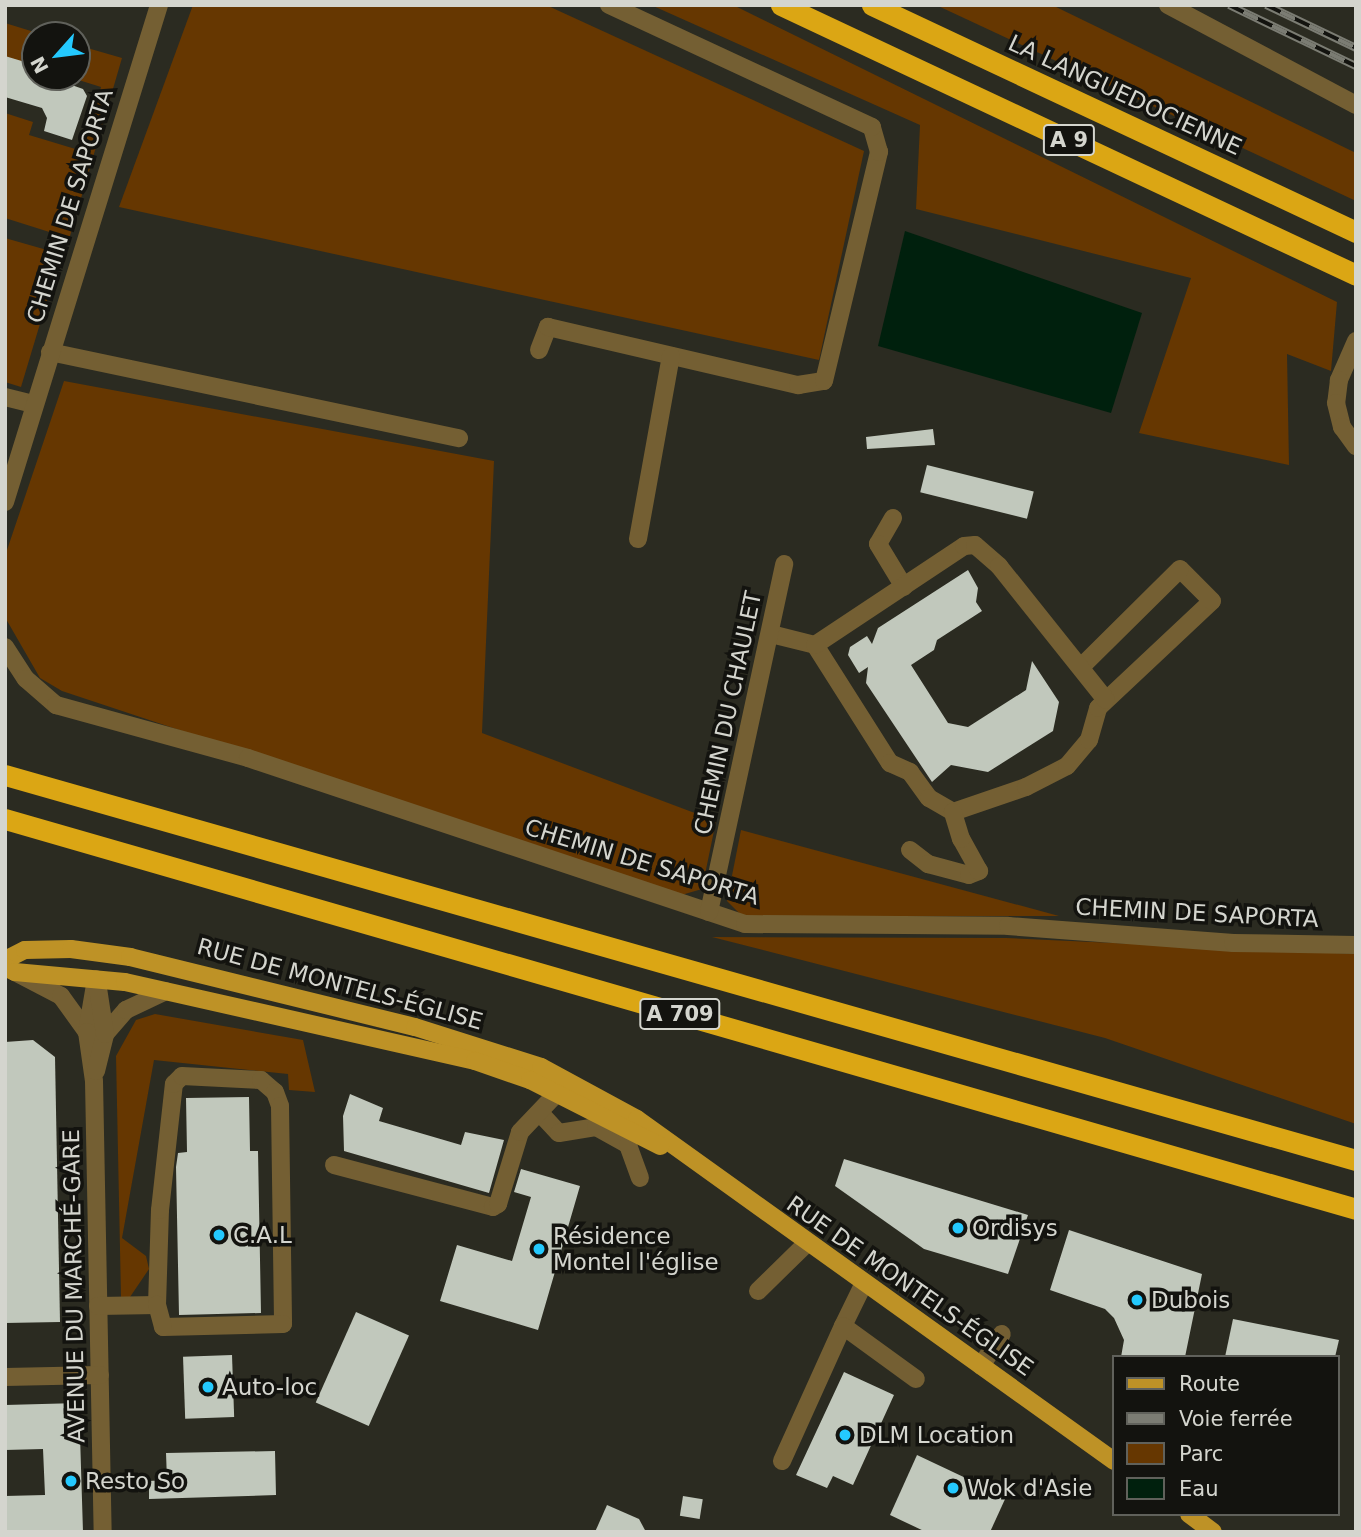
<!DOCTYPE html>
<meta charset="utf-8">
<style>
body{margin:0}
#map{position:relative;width:1361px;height:1537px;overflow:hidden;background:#2b2b21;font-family:"DejaVu Sans",sans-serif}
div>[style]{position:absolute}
.green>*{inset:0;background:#663701}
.water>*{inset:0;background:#00200d}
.building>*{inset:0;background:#c1c8bc;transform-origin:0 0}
.minor>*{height:18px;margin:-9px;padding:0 9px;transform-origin:9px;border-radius:9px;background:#745f33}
.major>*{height:18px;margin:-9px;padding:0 9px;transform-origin:9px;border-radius:9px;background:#be9226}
.highway>*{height:21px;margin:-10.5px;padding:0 10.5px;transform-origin:10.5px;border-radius:10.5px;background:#dba614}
.rail>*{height:8px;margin-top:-4px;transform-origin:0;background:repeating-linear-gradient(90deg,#13130f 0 16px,#7b7c73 0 32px);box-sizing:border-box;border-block:2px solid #7b7c73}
.dots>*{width:19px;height:19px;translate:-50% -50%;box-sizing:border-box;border:4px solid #13130f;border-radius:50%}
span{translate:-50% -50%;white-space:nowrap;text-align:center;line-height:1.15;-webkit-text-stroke:7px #13130f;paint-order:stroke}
.shield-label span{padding:2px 5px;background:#13130f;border:2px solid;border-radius:5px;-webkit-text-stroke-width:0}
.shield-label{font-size:21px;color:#d4d5ce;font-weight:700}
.street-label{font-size:23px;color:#d4d5ce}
.poi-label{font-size:23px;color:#d4d5ce}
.left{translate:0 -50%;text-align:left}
.frame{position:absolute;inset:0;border:7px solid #d4d5ce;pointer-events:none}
.legend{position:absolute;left:1112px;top:1355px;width:228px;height:161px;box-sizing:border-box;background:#13130f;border:2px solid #60615b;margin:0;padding:9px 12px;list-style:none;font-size:21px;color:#d4d5ce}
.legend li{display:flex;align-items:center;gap:14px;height:35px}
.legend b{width:35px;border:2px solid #60615b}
.north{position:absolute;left:21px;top:21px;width:70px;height:70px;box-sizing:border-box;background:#13130f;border:2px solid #60615b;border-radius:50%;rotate:242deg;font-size:19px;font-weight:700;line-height:28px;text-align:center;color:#d4d5ce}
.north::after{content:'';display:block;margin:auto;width:24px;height:32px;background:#24c9fe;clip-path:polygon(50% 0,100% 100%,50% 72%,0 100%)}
</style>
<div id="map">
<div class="green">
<i style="clip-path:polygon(193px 5px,546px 5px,864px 151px,819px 360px,119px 207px)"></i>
<i style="clip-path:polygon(651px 5px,733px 5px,1337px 302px,1331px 371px,1287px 354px,1289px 465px,1139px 433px,1191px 278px,916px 209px,920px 125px)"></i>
<i style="clip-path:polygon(936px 5px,1052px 5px,1356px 153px,1356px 201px)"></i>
<i style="clip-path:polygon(5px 23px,44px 35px,35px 35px,35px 66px,5px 57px)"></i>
<i style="clip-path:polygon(77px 45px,122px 58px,70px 236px,62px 236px,5px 218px,5px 113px,33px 122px,29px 135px,82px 151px,101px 87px,69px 77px,77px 77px)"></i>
<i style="clip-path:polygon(5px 238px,61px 254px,21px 387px,5px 382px)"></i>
<i style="clip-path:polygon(64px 381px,494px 461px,482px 733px,716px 821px,702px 889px,678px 896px,62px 691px,40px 678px,6px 619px,5px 556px)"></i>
<i style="clip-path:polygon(741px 830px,1059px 916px,742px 916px,727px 901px)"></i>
<i style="clip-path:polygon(712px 937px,1006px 938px,1356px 954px,1356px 1124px,1105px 1038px)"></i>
<i style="clip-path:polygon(155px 1014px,303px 1040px,315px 1092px,289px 1090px,288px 1074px,154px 1060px,122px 1238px,146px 1256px,149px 1269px,130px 1297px,121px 1297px,116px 1056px,136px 1020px)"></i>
</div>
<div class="water">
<i style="clip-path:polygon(905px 231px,1142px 313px,1111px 413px,878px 346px)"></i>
</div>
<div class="building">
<i style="clip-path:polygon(5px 56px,35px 65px,35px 77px,69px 77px,66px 83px,83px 89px,87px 96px,72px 140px,44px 131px,47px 118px,42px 108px,5px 97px)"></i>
<i style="clip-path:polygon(933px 429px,935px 445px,867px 449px,866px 437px)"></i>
<i style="left:927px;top:465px;width:110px;height:28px;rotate:14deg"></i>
<i style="clip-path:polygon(968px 570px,978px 588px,976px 602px,982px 611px,937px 640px,934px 650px,911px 665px,948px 723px,968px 727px,1026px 690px,1032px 661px,1059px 702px,1053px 731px,988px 772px,951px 765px,932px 782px,866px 683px,868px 667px,859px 673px,848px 655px,850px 647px,867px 636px,872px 644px,878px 628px)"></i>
<i style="clip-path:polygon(33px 1040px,55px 1057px,60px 1322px,5px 1323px,5px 1042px)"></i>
<i style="clip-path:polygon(350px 1094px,383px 1108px,379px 1121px,461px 1145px,465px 1132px,504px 1140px,489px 1193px,344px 1151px,343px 1116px)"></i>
<i style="clip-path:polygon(249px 1097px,250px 1151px,258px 1151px,261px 1313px,179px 1315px,176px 1167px,178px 1153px,187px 1152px,186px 1098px)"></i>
<i style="clip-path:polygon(844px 1159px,1028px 1215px,1008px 1274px,924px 1249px,835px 1186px)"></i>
<i style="clip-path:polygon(521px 1169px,580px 1186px,538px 1330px,440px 1301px,457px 1245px,512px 1261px,531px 1197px,514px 1192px)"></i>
<i style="clip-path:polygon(1069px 1230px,1202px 1274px,1185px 1357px,1121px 1357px,1124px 1340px,1114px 1318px,1105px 1309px,1050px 1290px)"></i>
<i style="left:356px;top:1312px;width:58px;height:99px;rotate:24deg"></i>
<i style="clip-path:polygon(1233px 1319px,1339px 1340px,1335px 1357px,1225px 1357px)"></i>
<i style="left:232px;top:1355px;width:62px;height:49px;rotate:88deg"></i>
<i style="clip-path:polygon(844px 1372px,894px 1395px,853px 1485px,833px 1476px,827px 1488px,796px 1475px)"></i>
<i style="clip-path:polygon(79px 1403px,83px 1532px,5px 1532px,5px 1496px,45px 1495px,43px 1449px,5px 1450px,5px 1405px)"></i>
<i style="clip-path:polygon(275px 1451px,276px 1495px,149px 1499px,149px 1481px,167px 1480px,166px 1453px)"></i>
<i style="clip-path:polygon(917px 1455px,1006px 1497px,990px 1532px,926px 1532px,890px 1515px)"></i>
<i style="left:683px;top:1496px;width:20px;height:20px;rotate:9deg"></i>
<i style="clip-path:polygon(607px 1505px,639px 1519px,646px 1532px,595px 1532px)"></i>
</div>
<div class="minor">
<i style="left:1168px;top:5px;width:213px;rotate:28deg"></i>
<i style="left:1356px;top:341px;width:43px;rotate:113.6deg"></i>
<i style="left:1339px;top:380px;width:23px;rotate:97deg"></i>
<i style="left:1336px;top:403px;width:25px;rotate:76deg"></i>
<i style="left:1342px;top:427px;width:24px;rotate:54deg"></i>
<i style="left:539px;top:350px;width:25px;rotate:-69deg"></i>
<i style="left:548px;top:327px;width:257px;rotate:13.1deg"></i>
<i style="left:798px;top:385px;width:26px;rotate:-9deg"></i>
<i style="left:824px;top:381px;width:236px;rotate:-76.5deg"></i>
<i style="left:879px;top:152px;width:26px;rotate:-106deg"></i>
<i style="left:872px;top:127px;width:290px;rotate:-155.1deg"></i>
<i style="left:50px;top:352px;width:418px;rotate:11.9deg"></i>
<i style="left:5px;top:397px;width:29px;rotate:14deg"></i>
<i style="left:5px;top:502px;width:520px;rotate:-72.78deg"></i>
<i style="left:893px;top:518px;width:30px;rotate:120deg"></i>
<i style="left:878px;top:544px;width:50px;rotate:58.8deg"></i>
<i style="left:638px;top:539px;width:186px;rotate:-79.8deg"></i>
<i style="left:771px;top:634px;width:45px;rotate:14deg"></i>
<i style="left:815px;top:645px;width:140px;rotate:57.6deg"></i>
<i style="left:890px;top:763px;width:22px;rotate:24deg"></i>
<i style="left:910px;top:772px;width:32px;rotate:54deg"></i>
<i style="left:929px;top:798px;width:28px;rotate:30deg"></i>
<i style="left:953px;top:812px;width:77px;rotate:-18.9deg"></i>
<i style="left:1026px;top:787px;width:46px;rotate:-27.1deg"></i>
<i style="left:1067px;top:766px;width:34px;rotate:-50deg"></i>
<i style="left:1089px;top:740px;width:33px;rotate:-74deg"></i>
<i style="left:1098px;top:708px;width:156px;rotate:-43.2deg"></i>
<i style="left:1212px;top:601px;width:45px;rotate:-135deg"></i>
<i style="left:1180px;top:569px;width:138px;rotate:135.3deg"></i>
<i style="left:815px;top:645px;width:179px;rotate:-33.6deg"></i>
<i style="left:964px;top:546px;width:11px;rotate:-5deg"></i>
<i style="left:975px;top:545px;width:32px;rotate:41deg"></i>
<i style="left:999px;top:566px;width:171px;rotate:51.4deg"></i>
<i style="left:5px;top:647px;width:38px;rotate:57deg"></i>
<i style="left:26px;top:679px;width:40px;rotate:41deg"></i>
<i style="left:56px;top:705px;width:199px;rotate:15.4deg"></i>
<i style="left:248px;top:758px;width:524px;rotate:18.47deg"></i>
<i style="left:745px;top:924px;width:263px;rotate:0.4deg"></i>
<i style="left:1008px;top:926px;width:226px;rotate:4.3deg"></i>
<i style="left:1233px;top:943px;width:123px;rotate:0.9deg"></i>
<i style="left:910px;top:850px;width:23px;rotate:38deg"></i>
<i style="left:928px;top:864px;width:42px;rotate:15deg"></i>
<i style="left:969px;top:875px;width:11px;rotate:-22deg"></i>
<i style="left:979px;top:871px;width:37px;rotate:-119deg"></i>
<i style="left:961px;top:839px;width:28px;rotate:-107deg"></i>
<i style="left:709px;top:912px;width:356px;rotate:-77.8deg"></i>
<i style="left:15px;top:972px;width:52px;rotate:27.6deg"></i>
<i style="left:61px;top:996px;width:44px;rotate:54.2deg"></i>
<i style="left:96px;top:979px;width:54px;rotate:99.6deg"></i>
<i style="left:87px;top:1032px;width:49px;rotate:81.9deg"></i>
<i style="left:94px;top:1081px;width:451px;rotate:88.9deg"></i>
<i style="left:105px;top:1034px;width:32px;rotate:-49deg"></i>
<i style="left:126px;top:1010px;width:44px;rotate:-25.4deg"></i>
<i style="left:96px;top:1071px;width:38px;rotate:-76deg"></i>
<i style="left:105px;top:1034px;width:53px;rotate:-98.7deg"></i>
<i style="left:541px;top:1114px;width:26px;rotate:47deg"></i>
<i style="left:559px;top:1133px;width:37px;rotate:-9deg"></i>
<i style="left:596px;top:1127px;width:37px;rotate:29deg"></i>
<i style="left:628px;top:1145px;width:35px;rotate:70deg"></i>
<i style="left:334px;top:1165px;width:164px;rotate:14.8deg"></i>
<i style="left:493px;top:1207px;width:6px;rotate:-31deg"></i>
<i style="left:498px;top:1204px;width:75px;rotate:-73deg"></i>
<i style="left:520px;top:1132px;width:54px;rotate:-46.5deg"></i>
<i style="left:864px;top:1283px;width:48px;rotate:116deg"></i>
<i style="left:843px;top:1326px;width:90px;rotate:36deg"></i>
<i style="left:758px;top:1291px;width:69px;rotate:-44.4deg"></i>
<i style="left:98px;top:1306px;width:59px;rotate:-1deg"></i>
<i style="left:157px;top:1305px;width:95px;rotate:-88.2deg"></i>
<i style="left:160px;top:1210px;width:127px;rotate:-83.7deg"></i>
<i style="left:174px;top:1084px;width:11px;rotate:-45deg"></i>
<i style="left:182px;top:1076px;width:79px;rotate:2.9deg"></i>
<i style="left:261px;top:1080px;width:18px;rotate:41deg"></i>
<i style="left:275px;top:1092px;width:15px;rotate:70deg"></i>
<i style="left:280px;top:1106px;width:218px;rotate:89.2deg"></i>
<i style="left:283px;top:1324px;width:120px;rotate:178.6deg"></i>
<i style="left:163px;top:1327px;width:23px;rotate:-105deg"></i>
<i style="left:981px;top:1366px;width:38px;rotate:-57deg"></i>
<i style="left:5px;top:1377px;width:95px;rotate:-1.2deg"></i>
<i style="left:782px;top:1461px;width:148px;rotate:-65.7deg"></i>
</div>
<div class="major">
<i style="left:5px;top:960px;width:22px;rotate:-27deg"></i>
<i style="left:25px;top:950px;width:46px;rotate:-1.2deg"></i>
<i style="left:71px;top:949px;width:60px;rotate:7.7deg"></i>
<i style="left:130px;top:957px;width:293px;rotate:13.8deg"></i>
<i style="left:415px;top:1027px;width:132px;rotate:17.6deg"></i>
<i style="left:541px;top:1067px;width:109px;rotate:28.4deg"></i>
<i style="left:637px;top:1119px;width:587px;rotate:35.64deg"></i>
<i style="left:5px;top:967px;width:11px;rotate:27deg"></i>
<i style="left:15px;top:972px;width:110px;rotate:5.2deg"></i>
<i style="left:125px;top:982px;width:359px;rotate:12.7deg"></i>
<i style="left:475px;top:1061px;width:58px;rotate:19.1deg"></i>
<i style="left:530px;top:1080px;width:146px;rotate:26.9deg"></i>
<i style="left:1189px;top:1514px;width:30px;rotate:37deg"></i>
</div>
<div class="highway">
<i style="left:781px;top:5px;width:635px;rotate:25.15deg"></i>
<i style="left:872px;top:5px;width:535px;rotate:25.13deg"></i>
<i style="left:5px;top:775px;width:1405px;rotate:15.91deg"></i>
<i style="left:5px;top:819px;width:1406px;rotate:16.1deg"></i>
</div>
<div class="rail">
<i style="left:1229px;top:5px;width:141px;rotate:25.7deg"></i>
<i style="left:1266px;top:5px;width:100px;rotate:25.5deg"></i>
</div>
<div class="dots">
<i style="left:958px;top:1228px;background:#24c9fe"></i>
<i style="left:219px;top:1235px;background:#24c9fe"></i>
<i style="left:539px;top:1249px;background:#24c9fe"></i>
<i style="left:1137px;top:1300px;background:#24c9fe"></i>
<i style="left:208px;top:1387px;background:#24c9fe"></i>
<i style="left:845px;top:1435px;background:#24c9fe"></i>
<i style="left:71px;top:1481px;background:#24c9fe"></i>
<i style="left:953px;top:1488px;background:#24c9fe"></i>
</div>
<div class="shield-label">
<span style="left:1069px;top:140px">A 9</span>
<span style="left:680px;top:1014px">A 709</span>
</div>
<div class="street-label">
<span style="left:1125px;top:95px;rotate:25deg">LA LANGUEDOCIENNE</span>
<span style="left:70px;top:206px;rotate:-73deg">CHEMIN DE SAPORTA</span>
<span style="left:728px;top:713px;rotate:-78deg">CHEMIN DU CHAULET</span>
<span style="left:642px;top:862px;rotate:17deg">CHEMIN DE SAPORTA</span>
<span style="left:1197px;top:913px;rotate:3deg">CHEMIN DE SAPORTA</span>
<span style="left:340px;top:984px;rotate:15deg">RUE DE MONTELS-ÉGLISE</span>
<span style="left:74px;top:1286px;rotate:-91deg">AVENUE DU MARCHÉ-GARE</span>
<span style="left:910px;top:1286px;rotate:35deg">RUE DE MONTELS-ÉGLISE</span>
</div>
<div class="poi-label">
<span class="left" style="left:972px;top:1228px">Ordisys</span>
<span class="left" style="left:233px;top:1235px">C.A.L</span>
<span class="left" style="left:553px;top:1249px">Résidence<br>Montel l'église</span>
<span class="left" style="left:1151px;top:1300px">Dubois</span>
<span class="left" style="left:222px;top:1387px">Auto-loc</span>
<span class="left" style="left:859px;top:1435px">DLM Location</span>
<span class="left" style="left:85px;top:1481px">Resto So</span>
<span class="left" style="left:967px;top:1488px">Wok d'Asie</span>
</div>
<div class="frame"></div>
<ul class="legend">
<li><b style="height:9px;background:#be9226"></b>Route</li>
<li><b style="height:9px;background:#7b7c73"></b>Voie ferrée</li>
<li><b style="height:19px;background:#663701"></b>Parc</li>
<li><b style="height:19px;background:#00200d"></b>Eau</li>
</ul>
<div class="north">N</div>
</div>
